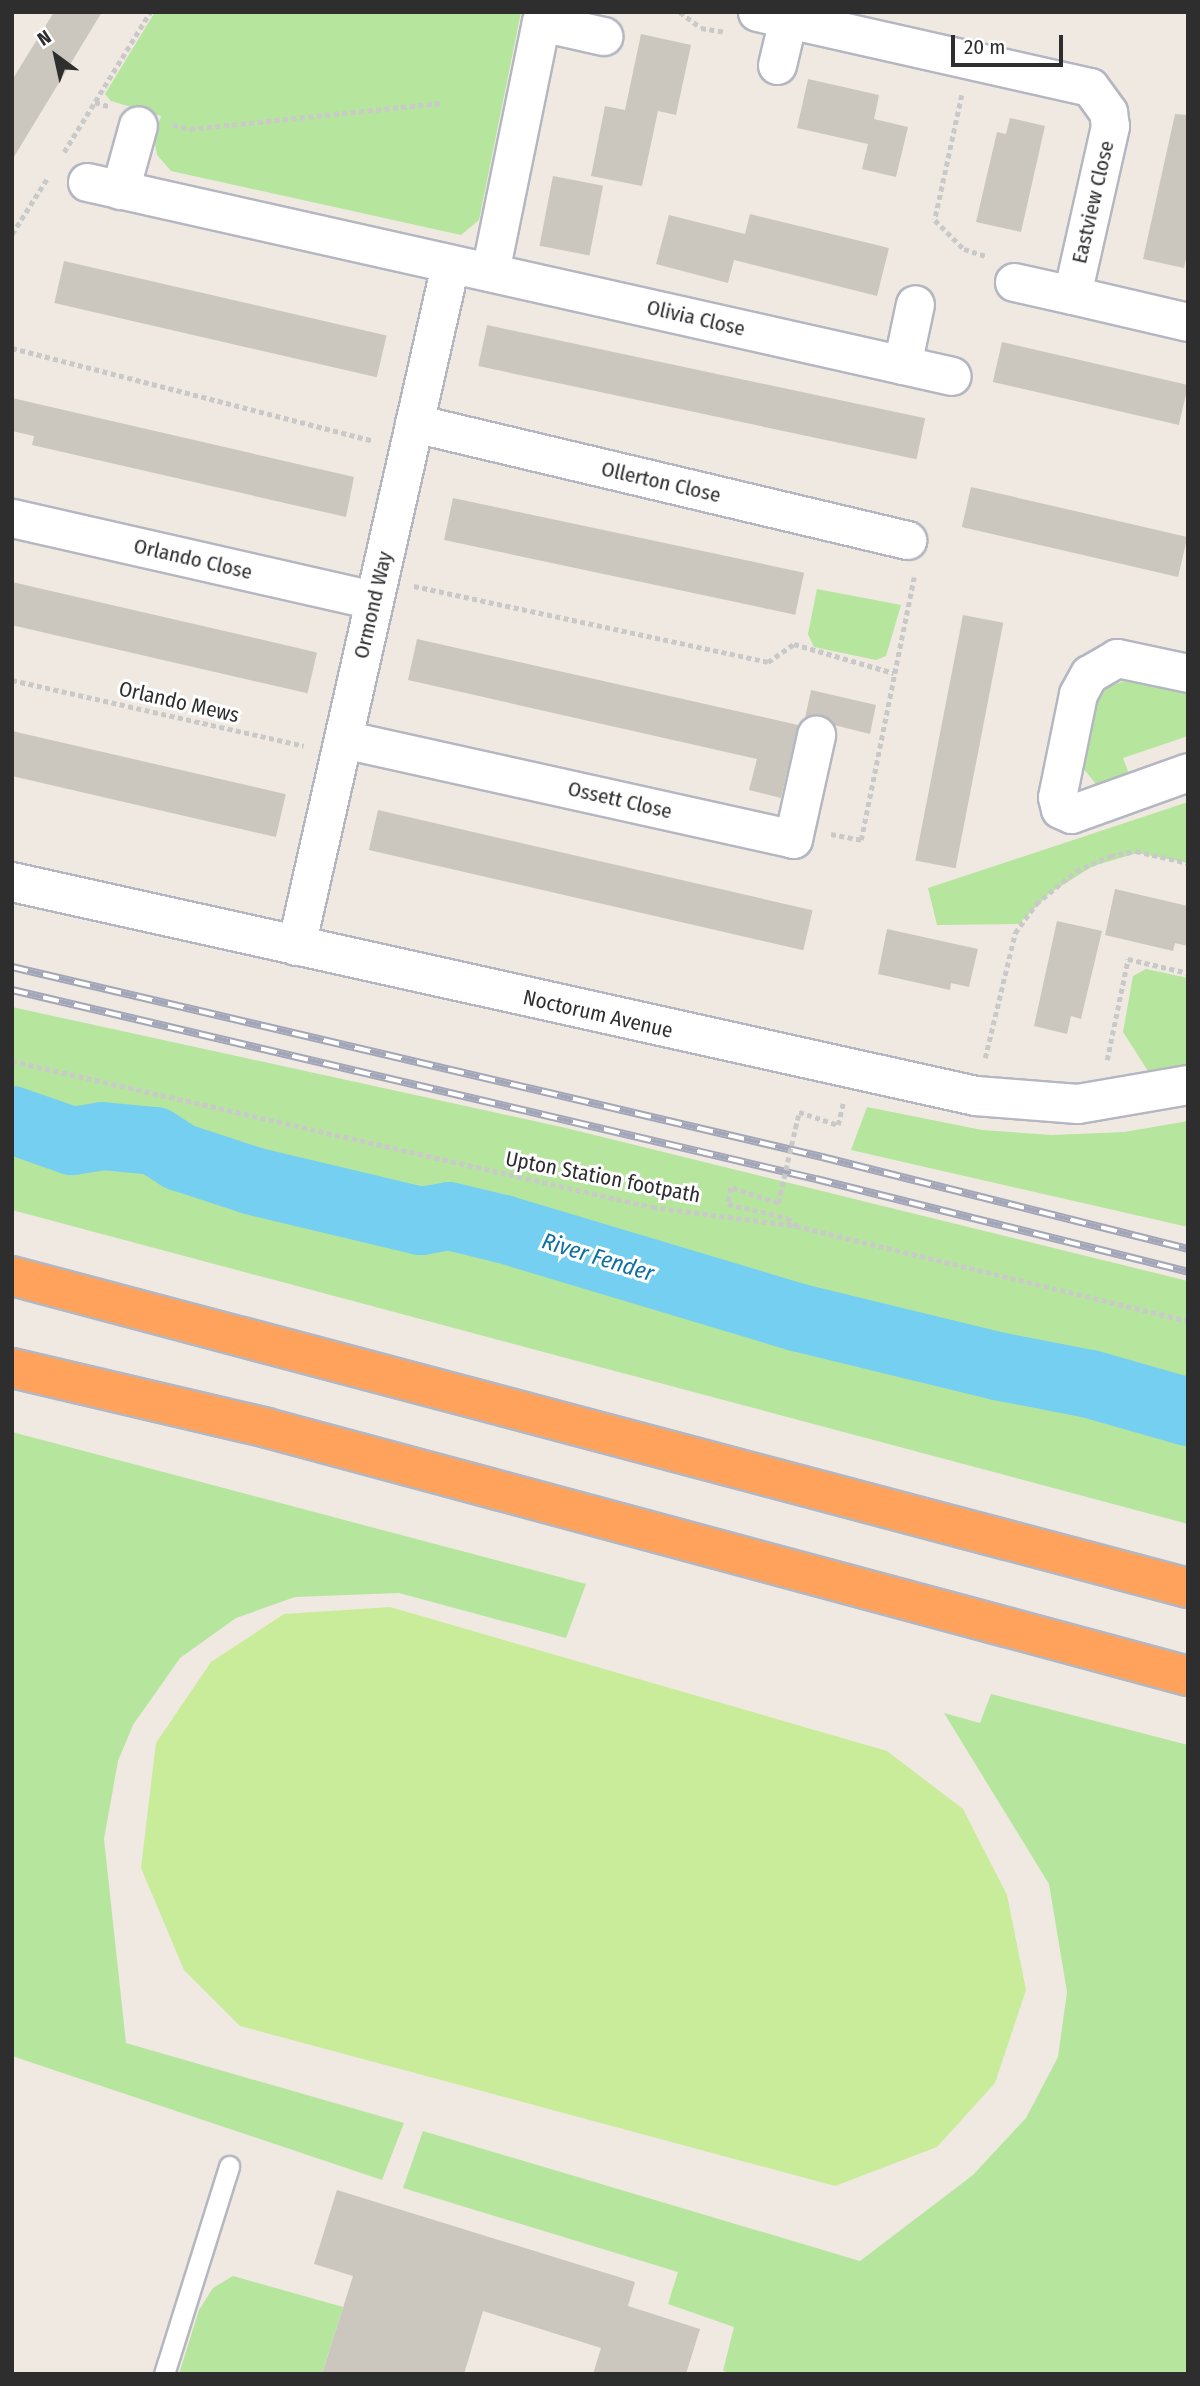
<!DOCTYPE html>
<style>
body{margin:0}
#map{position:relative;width:1200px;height:2386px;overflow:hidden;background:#efe9e1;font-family:"Fira Sans Condensed",sans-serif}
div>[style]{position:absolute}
.green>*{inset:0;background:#b6e59e}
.pitch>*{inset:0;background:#c9ec9a}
.river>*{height:68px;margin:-34px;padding:0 34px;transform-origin:34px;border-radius:34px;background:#75cff0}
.building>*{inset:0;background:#cbc7bf;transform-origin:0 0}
.path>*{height:4.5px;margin-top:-2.25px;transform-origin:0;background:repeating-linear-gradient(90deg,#c9c9c9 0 5px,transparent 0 8.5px)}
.roads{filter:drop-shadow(2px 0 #b4b7c1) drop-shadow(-2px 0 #b4b7c1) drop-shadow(0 2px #b4b7c1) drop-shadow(0 -2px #b4b7c1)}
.lane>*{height:19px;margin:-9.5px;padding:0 9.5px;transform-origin:9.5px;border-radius:9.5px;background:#fff}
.street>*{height:37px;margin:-18.5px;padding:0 18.5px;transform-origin:18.5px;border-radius:18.5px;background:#fff}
.secondary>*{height:38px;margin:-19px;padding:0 19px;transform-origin:19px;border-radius:19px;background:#fff}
.highway>*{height:38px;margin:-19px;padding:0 19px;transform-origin:19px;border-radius:19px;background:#ffa35c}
.rail>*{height:8px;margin-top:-4px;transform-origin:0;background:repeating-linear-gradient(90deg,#fff 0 16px,#a3a6b8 0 32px);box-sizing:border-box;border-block:2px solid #a3a6b8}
.path-bridge>*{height:4.5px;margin-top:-2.25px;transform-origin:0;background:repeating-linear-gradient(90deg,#c9c9c9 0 5px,transparent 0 8.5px)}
span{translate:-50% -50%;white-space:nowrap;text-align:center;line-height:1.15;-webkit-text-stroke:6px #fff;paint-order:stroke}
.street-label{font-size:21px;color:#2e2e2e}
.water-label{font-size:23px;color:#0d6fa3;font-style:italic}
.frame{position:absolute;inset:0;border:14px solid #2e2e2e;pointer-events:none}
.north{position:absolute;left:21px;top:21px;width:70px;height:70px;-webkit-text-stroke:5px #fff;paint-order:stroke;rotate:327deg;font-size:19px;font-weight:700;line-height:28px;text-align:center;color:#2e2e2e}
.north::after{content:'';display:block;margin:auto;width:24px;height:32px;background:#2e2e2e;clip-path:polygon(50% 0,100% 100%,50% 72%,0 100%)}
.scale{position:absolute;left:951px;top:35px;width:112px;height:32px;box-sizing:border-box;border:4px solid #2e2e2e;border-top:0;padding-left:9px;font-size:21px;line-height:24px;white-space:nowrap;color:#2e2e2e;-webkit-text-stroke:5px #fff;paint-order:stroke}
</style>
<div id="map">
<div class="green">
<i style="clip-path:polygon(155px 12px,521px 12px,479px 220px,461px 235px,171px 171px,157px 155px,154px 138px,161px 116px,111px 101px,105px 94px)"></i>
<i style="clip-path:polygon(817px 589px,901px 605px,886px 656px,876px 660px,814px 647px,808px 634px)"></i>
<i style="clip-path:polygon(1132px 678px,1188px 691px,1188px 736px,1123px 758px,1132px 782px,1100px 789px,1083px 768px,1095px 704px,1108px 687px)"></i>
<i style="clip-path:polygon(1188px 802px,1188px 863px,1137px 853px,1093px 866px,1050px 893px,1019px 924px,937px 925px,928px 888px)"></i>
<i style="clip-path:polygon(1146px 969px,1188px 978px,1188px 1070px,1150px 1074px,1123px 1032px,1133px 976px)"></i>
<i style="clip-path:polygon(12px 1007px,566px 1128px,1188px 1281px,1188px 1524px,12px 1210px)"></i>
<i style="clip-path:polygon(867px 1107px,982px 1130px,1052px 1135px,1124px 1132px,1188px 1121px,1188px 1227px,851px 1150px)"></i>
<i style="clip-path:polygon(12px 1432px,586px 1584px,566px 1638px,399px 1593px,295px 1597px,236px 1618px,180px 1658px,133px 1725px,118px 1761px,104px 1839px,126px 2043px,404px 2123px,382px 2180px,12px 2056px)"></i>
<i style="clip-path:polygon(991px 1694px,1188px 1745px,1188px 2374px,734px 2374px,723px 2371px,734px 2327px,668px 2304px,678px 2272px,403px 2188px,423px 2131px,860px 2261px,973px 2175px,1026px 2118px,1058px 2057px,1067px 1992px,1049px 1884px,944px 1713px,980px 1723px)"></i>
<i style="clip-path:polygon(233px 2276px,343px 2307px,322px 2374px,179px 2374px,199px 2310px,213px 2288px)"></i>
</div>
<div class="pitch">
<i style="clip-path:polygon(390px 1607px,887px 1751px,963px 1809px,1007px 1895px,1026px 1990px,995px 2083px,937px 2147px,835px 2186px,240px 2026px,184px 1970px,141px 1868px,156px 1743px,211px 1662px,284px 1614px)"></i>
</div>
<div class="river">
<i style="left:12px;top:1120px;width:64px;rotate:19.3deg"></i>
<i style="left:72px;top:1141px;width:30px;rotate:-9deg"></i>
<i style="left:102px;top:1136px;width:53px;rotate:5.4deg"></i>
<i style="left:155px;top:1141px;width:30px;rotate:33deg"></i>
<i style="left:180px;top:1157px;width:77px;rotate:18.2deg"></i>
<i style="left:253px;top:1181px;width:173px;rotate:13.4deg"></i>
<i style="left:421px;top:1221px;width:28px;rotate:-10deg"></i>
<i style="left:449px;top:1216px;width:56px;rotate:13.5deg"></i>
<i style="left:503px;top:1229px;width:310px;rotate:16.7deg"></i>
<i style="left:800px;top:1318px;width:203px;rotate:13.7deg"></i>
<i style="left:997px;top:1366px;width:95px;rotate:11deg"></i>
<i style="left:1090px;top:1384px;width:102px;rotate:15.9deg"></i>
</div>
<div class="building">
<i style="clip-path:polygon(54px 12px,102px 12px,12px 160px,12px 80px)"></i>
<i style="clip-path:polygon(641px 34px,691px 45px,676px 115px,658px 111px,642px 186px,591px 176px,605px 106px,625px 110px)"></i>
<i style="clip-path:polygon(808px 79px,879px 95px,874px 119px,908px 127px,896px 177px,862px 169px,868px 144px,797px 128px)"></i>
<i style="clip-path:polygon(1175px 114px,1188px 115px,1188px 249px,1184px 268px,1143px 259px)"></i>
<i style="clip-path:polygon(1010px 118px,1045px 126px,1021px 232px,976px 222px,997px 132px,1006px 134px)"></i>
<i style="left:553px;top:176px;width:51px;height:71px;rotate:11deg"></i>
<i style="clip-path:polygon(750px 214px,889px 248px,877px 296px,734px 260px,728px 283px,656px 264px,669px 215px,745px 234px)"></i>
<i style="left:64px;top:261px;width:331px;height:43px;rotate:13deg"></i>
<i style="left:487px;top:325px;width:448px;height:42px;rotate:12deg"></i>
<i style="left:1002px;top:342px;width:191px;height:41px;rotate:13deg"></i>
<i style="clip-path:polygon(12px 398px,354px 477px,346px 517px,32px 445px,34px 436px,12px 431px)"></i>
<i style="left:971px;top:487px;width:222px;height:41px;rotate:13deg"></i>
<i style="left:453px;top:498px;width:359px;height:43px;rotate:12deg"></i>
<i style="left:12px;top:582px;width:313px;height:42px;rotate:13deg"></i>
<i style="left:963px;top:615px;width:41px;height:250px;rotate:11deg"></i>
<i style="clip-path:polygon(417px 639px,798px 725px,781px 798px,749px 790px,757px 759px,408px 680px)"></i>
<i style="clip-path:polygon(811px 690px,876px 705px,870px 734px,834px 725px,821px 715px,805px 718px)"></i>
<i style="left:12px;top:731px;width:281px;height:44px;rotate:13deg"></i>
<i style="left:378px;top:810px;width:446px;height:41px;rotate:13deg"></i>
<i style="clip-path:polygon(1115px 889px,1188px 906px,1188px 946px,1175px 943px,1173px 951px,1105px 935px)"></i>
<i style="clip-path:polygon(1057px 921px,1102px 931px,1081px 1019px,1071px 1016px,1067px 1034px,1034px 1026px)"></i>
<i style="clip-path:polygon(887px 929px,978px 949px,969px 987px,951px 983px,950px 990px,878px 974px)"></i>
<i style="clip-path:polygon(337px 2190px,635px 2282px,628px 2306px,700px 2329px,686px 2374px,593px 2374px,601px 2348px,483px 2311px,464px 2374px,322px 2374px,353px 2276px,314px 2264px)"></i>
</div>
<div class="path">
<i style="left:680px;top:12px;width:26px;rotate:37deg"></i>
<i style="left:701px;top:28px;width:25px;rotate:9deg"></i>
<i style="left:962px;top:95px;width:128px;rotate:102.2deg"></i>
<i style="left:935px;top:220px;width:41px;rotate:45deg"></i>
<i style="left:964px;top:249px;width:25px;rotate:18deg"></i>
<i style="left:95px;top:102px;width:14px;rotate:17deg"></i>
<i style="left:173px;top:125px;width:17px;rotate:13deg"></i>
<i style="left:190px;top:129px;width:252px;rotate:-5.9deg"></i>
<i style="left:64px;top:152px;width:164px;rotate:-58.4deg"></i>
<i style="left:12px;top:234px;width:67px;rotate:-57.7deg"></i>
<i style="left:12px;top:348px;width:373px;rotate:14.4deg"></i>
<i style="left:414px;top:586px;width:362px;rotate:12.1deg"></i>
<i style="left:768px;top:662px;width:32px;rotate:-35deg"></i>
<i style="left:794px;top:644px;width:104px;rotate:16.2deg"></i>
<i style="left:12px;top:680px;width:299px;rotate:12.7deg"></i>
<i style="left:831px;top:834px;width:31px;rotate:11deg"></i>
<i style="left:861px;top:840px;width:268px;rotate:-78.6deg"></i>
<i style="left:985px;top:1058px;width:129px;rotate:-76.5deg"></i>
<i style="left:1015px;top:933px;width:36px;rotate:-54deg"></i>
<i style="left:1036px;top:904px;width:52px;rotate:-39.5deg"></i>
<i style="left:1076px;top:871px;width:37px;rotate:-24deg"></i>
<i style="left:1110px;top:856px;width:26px;rotate:-11deg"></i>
<i style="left:1136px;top:851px;width:53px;rotate:13deg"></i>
<i style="left:1107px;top:1060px;width:103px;rotate:-78.3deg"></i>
<i style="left:1128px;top:959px;width:62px;rotate:13.1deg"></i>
<i style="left:12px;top:1061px;width:656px;rotate:12.85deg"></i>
<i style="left:652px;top:1207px;width:145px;rotate:7.5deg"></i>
<i style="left:796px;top:1226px;width:403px;rotate:13.6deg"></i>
<i style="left:799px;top:1112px;width:41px;rotate:18.4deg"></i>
<i style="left:838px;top:1125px;width:22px;rotate:-77deg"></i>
<i style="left:778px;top:1203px;width:49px;rotate:-162.3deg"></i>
<i style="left:731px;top:1188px;width:16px;rotate:101deg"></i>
<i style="left:728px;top:1204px;width:61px;rotate:13.3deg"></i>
<i style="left:787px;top:1218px;width:11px;rotate:41deg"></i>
</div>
<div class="roads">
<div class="lane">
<i style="left:164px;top:2374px;width:218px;rotate:-72.6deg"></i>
</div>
<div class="street">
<i style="left:757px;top:12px;width:341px;rotate:12.7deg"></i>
<i style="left:1090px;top:87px;width:31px;rotate:54deg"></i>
<i style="left:1108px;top:112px;width:14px;rotate:82deg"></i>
<i style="left:1110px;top:126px;width:173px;rotate:102.7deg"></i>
<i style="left:1072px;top:295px;width:119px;rotate:13.1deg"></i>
<i style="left:777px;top:65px;width:47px;rotate:-76.6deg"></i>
<i style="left:87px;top:182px;width:886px;rotate:12.64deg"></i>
<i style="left:120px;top:190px;width:67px;rotate:-74.5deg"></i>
<i style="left:490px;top:272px;width:255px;rotate:-78.5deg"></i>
<i style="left:541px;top:22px;width:64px;rotate:12.7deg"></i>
<i style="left:1014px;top:282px;width:59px;rotate:12.6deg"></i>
<i style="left:902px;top:365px;width:62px;rotate:-78deg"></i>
<i style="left:414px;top:423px;width:507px;rotate:13.35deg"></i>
<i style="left:12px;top:518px;width:371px;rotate:12.8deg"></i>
<i style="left:1188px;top:673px;width:73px;rotate:-168.1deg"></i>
<i style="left:1117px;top:658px;width:32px;rotate:150deg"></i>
<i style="left:1089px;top:674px;width:23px;rotate:119deg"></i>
<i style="left:1078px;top:694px;width:105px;rotate:101.5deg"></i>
<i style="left:1057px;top:797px;width:12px;rotate:76deg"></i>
<i style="left:1060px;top:809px;width:12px;rotate:24deg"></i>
<i style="left:1071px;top:814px;width:124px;rotate:-19.7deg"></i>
<i style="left:343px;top:739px;width:461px;rotate:12.5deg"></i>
<i style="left:793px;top:839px;width:107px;rotate:-77.5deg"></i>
<i style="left:296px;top:946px;width:698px;rotate:-77.26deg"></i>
</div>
<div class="secondary">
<i style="left:12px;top:882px;width:987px;rotate:12.52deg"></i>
<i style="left:976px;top:1096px;width:102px;rotate:4.5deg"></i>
<i style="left:1078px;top:1104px;width:112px;rotate:-9.8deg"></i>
</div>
<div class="highway">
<i style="left:12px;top:1276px;width:1217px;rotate:14.86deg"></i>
<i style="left:12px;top:1368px;width:262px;rotate:13.2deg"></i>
<i style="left:267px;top:1428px;width:954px;rotate:15.07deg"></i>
</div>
</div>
<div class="rail">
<i style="left:12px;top:967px;width:832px;rotate:13.2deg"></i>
<i style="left:822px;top:1157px;width:377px;rotate:14.1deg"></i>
<i style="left:12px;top:990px;width:826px;rotate:13.23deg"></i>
<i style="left:816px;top:1179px;width:383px;rotate:14deg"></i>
</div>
<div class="path-bridge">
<i style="left:778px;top:1203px;width:93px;rotate:-77deg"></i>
</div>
<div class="street-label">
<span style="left:1093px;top:202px;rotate:-77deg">Eastview Close</span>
<span style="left:696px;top:318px;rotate:13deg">Olivia Close</span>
<span style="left:661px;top:482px;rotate:13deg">Ollerton Close</span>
<span style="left:193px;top:559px;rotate:13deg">Orlando Close</span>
<span style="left:373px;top:605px;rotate:-77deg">Ormond Way</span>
<span style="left:179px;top:702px;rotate:13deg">Orlando Mews</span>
<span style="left:620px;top:800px;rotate:13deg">Ossett Close</span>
<span style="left:598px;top:1014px;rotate:13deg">Noctorum Avenue</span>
<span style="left:603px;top:1177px;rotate:11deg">Upton Station footpath</span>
</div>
<div class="water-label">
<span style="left:598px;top:1257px;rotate:17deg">River Fender</span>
</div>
<div class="frame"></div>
<div class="north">N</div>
<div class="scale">20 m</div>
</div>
